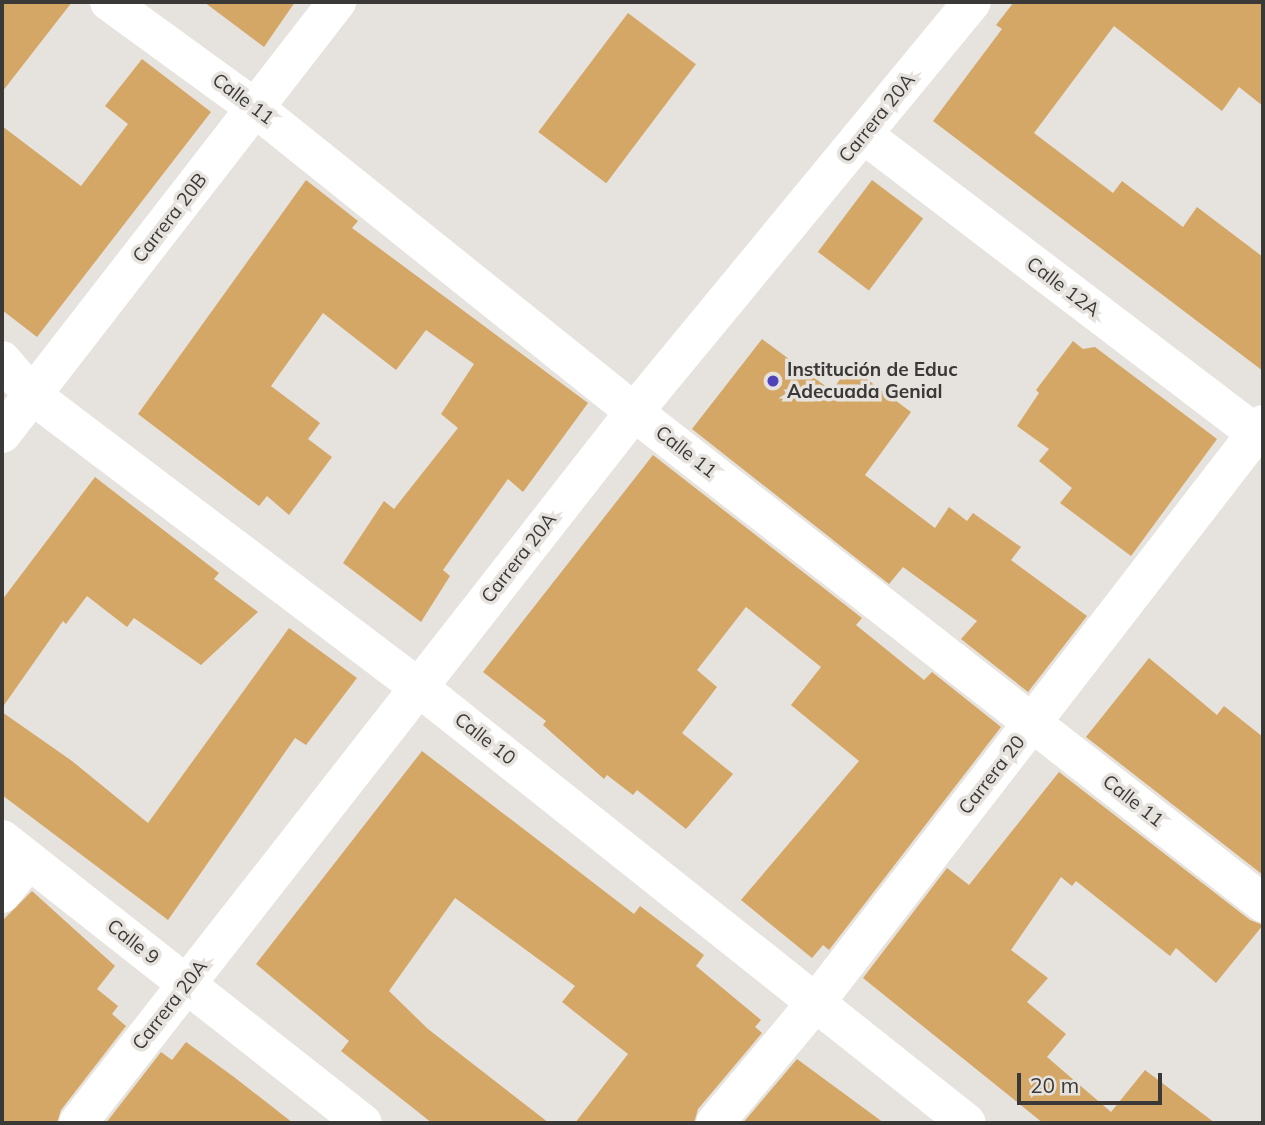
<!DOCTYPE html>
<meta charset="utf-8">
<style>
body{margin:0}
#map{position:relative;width:1265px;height:1125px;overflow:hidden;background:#e6e2dd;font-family:Mulish,sans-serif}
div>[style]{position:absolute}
.building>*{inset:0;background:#d4a766;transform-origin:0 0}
.minor>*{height:38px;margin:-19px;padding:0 19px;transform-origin:19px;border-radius:19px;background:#fff}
.dots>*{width:19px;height:19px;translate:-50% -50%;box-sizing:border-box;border:4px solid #e6e2dd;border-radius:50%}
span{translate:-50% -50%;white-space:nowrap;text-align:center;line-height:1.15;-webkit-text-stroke:7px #e6e2dd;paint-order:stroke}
.street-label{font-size:19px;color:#3b3937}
.poi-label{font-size:19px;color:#3b3937;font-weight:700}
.left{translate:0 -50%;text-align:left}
.frame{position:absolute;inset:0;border:4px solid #3b3937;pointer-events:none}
.scale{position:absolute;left:1017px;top:1073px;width:145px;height:32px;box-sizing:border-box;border:4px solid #3b3937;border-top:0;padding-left:9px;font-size:21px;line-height:24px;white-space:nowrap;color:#3b3937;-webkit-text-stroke:5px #e6e2dd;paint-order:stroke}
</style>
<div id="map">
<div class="building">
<i style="clip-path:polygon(2px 2px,72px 2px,2px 92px)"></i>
<i style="clip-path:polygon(204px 2px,295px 2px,264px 47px)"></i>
<i style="clip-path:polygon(1014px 2px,1263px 2px,1263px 106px,1239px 87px,1222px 111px,1114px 26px,1034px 133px,1113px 193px,1122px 181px,1183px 227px,1197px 207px,1263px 257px,1263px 371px,933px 121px,1002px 29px,996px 25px)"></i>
<i style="left:628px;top:13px;width:85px;height:149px;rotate:37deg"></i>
<i style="clip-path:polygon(142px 59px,211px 112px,37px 337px,2px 310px,2px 126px,81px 186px,128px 124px,105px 106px)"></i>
<i style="clip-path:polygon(306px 180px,358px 221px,352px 228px,588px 403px,523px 492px,508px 479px,443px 570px,450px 576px,421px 622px,343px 563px,384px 501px,394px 509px,458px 428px,441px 414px,474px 364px,426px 330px,396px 370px,323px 313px,271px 386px,320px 423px,308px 439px,332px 457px,289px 515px,267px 496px,259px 506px,138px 414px)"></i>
<i style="left:872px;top:180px;width:64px;height:90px;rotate:37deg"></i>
<i style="clip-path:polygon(762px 339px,832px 391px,849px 366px,911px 412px,865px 475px,935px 528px,949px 507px,967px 521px,973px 513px,1021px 547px,1011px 560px,1087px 616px,1028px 692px,961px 639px,977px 621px,903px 567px,889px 584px,692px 429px)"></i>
<i style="clip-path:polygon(1073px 341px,1083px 349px,1095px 347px,1217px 439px,1131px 556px,1060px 503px,1072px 488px,1039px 461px,1049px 449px,1017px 426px,1039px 393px,1036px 390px)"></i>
<i style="clip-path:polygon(653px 455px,862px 618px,856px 625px,924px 680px,932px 672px,1001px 727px,829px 950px,823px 945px,812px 958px,741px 900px,859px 761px,791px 705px,821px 667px,746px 607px,697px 670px,717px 687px,682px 733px,733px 774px,686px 829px,637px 790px,633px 795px,607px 775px,604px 779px,543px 725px,546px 721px,483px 672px)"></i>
<i style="clip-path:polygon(95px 477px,219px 573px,214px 579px,258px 612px,201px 665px,134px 618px,127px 627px,87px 596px,66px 624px,63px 621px,2px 708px,2px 600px)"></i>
<i style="clip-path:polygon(289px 628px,357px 678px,306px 745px,295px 738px,168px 920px,2px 795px,2px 712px,72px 761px,148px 823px)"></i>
<i style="clip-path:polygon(1149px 658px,1217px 715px,1224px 706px,1263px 737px,1263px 875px,1086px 737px)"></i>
<i style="clip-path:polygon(422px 751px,634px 914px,640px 906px,704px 955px,696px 966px,761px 1020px,755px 1027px,762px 1033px,698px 1109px,694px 1123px,575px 1123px,628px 1054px,562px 1002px,575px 986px,455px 898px,389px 991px,428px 1029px,549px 1123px,432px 1123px,341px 1051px,349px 1041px,256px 964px)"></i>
<i style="clip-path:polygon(1059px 772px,1250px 920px,1263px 925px,1216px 983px,1176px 948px,1170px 956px,1076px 881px,1072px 886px,1061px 877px,1011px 950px,1048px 978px,1027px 1002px,1066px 1034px,1047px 1057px,1111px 1112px,1145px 1070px,1215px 1123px,1043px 1123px,863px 978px,947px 868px,969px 885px)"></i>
<i style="clip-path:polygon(32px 891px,115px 966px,97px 989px,118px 1006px,112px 1014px,126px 1026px,61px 1110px,57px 1123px,2px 1123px,2px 921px)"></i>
<i style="clip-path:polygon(186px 1042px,234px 1077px,293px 1123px,106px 1123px,161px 1052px,172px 1060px)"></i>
<i style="clip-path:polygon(797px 1059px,884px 1123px,743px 1123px)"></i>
</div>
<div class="minor">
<i style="left:109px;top:2px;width:180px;rotate:36deg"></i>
<i style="left:255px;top:108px;width:486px;rotate:38.7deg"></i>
<i style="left:634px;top:412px;width:798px;rotate:37.98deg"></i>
<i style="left:864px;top:135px;width:502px;rotate:37.3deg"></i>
<i style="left:2px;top:360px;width:46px;rotate:49.4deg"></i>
<i style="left:32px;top:395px;width:483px;rotate:37.1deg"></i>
<i style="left:417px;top:686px;width:702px;rotate:38.47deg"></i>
<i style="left:2px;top:434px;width:547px;rotate:-52.21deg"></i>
<i style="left:2px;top:839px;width:459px;rotate:38.2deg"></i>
<i style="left:2px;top:894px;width:43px;rotate:-51.5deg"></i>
<i style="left:78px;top:1123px;width:903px;rotate:-51.97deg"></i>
<i style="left:634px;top:412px;width:531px;rotate:-50.5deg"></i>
<i style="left:715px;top:1123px;width:159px;rotate:-50.1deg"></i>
<i style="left:817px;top:1001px;width:729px;rotate:-52.3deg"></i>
</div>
<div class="dots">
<i style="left:773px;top:381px;background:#5043ba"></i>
</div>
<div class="street-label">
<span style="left:243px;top:99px;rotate:37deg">Calle 11</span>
<span style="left:877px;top:118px;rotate:-51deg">Carrera 20A</span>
<span style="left:170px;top:218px;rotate:-52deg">Carrera 20B</span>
<span style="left:1063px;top:287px;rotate:37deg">Calle 12A</span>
<span style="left:686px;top:452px;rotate:38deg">Calle 11</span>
<span style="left:519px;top:558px;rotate:-52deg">Carrera 20A</span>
<span style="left:485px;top:739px;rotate:38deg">Calle 10</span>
<span style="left:992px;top:775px;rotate:-52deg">Carrera 20</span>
<span style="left:1133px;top:801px;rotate:38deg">Calle 11</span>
<span style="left:133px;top:942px;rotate:38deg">Calle 9</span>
<span style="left:170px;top:1005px;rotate:-52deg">Carrera 20A</span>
</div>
<div class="poi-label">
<span class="left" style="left:787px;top:381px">Institución de Educ<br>Adecuada Genial</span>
</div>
<div class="frame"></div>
<div class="scale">20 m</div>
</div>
